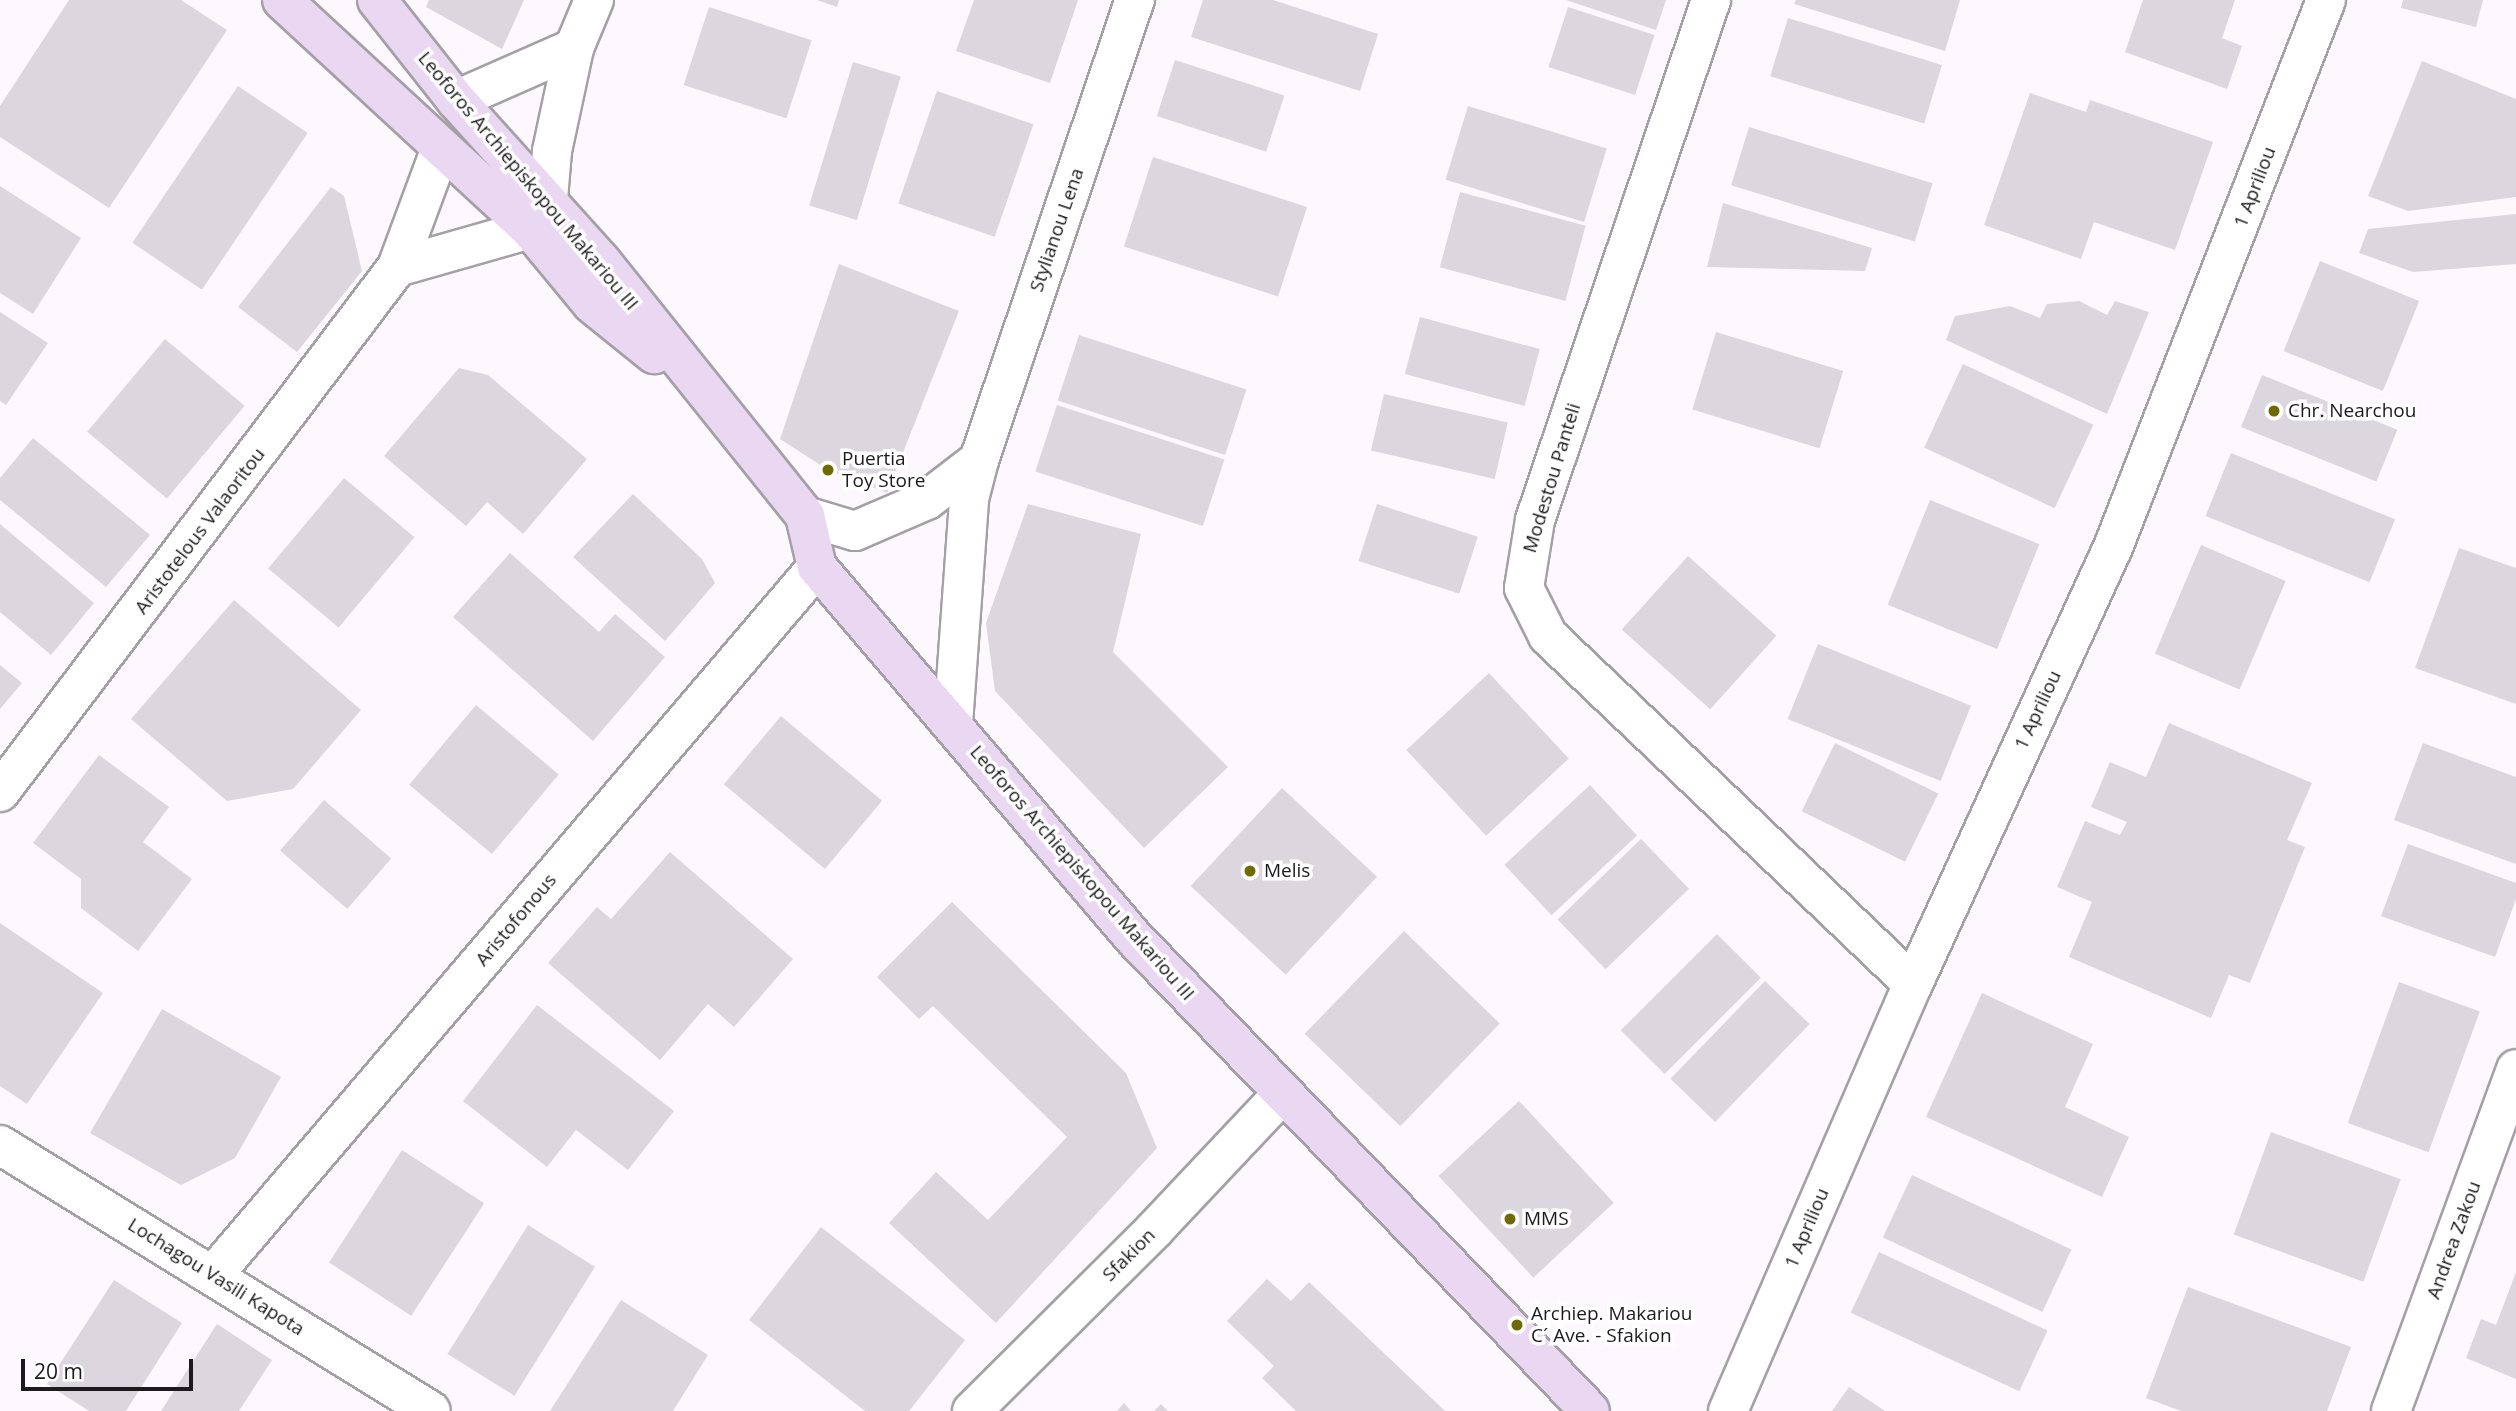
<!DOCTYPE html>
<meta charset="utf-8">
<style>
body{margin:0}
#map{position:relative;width:2516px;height:1411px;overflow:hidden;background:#fcf8fe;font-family:"Open Sans",sans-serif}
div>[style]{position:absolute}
.building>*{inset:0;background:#dcd7de;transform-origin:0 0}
.roads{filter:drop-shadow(2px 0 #a4a0a6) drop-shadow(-2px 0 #a4a0a6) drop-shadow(0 2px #a4a0a6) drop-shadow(0 -2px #a4a0a6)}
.minor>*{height:38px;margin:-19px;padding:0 19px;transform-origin:19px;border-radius:19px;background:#fff}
.secondary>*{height:38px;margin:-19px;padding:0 19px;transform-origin:19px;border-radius:19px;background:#ead7f1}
.dots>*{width:19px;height:19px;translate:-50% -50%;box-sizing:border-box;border:4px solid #fff;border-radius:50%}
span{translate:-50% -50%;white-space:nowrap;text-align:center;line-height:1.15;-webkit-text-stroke:7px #fff;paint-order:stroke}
.street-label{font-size:19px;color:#1c1a1d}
.poi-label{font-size:19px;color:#1c1a1d}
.left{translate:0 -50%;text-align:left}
.scale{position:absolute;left:21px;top:1359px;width:172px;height:32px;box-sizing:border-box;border:4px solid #1c1a1d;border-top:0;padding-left:9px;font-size:21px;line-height:24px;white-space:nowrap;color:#1c1a1d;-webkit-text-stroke:5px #fff;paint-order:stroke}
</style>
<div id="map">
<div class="building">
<i style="clip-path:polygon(69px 0,181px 0,227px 30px,109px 208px,0 137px,0 106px)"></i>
<i style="clip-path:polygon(429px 0,524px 0,502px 49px,426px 7px)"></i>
<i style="clip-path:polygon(817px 0,839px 0,837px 7px)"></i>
<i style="clip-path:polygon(974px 0,1078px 0,1050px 83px,956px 51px)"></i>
<i style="clip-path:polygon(1203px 0,1273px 0,1378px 34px,1360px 91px,1191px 37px)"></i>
<i style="clip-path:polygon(1566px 0,1666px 0,1656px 30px)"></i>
<i style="clip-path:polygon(1796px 0,1960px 0,1945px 51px,1794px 4px)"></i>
<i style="clip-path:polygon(2143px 0,2235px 0,2222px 38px,2242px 46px,2227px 89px,2125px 52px)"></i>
<i style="clip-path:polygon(2403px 0,2483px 0,2476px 27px,2401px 8px)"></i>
<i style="left:709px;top:7px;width:108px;height:82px;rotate:18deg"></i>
<i style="left:1568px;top:7px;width:91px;height:63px;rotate:18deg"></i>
<i style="left:1788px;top:18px;width:161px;height:61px;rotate:17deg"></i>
<i style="left:1175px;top:60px;width:115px;height:59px;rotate:18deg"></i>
<i style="clip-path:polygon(2422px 61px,2516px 99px,2516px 197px,2408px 211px,2368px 196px)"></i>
<i style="left:853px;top:62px;width:50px;height:150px;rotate:17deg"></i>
<i style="left:238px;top:86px;width:84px;height:189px;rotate:34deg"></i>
<i style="left:937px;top:91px;width:102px;height:119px;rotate:19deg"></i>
<i style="clip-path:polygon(2030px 93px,2086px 112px,2090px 100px,2213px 142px,2175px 250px,2094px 222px,2081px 259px,1984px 225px)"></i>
<i style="left:1468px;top:106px;width:145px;height:77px;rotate:17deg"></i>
<i style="left:1749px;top:127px;width:192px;height:61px;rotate:17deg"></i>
<i style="left:1153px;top:157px;width:162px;height:94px;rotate:18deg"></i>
<i style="clip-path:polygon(0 186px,81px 238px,33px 314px,0 293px)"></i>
<i style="clip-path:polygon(331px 187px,344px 196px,362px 271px,297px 352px,238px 307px)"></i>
<i style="left:1460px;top:192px;width:130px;height:78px;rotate:15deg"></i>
<i style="clip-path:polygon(1723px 203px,1872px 248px,1865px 271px,1707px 267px)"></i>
<i style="clip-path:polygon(2516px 214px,2516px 264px,2413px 272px,2359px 253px,2368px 229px)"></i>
<i style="left:2320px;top:261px;width:107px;height:97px;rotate:22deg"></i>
<i style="clip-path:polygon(839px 264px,959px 311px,887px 493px,828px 470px,780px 439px)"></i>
<i style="clip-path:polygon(2079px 301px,2107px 315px,2115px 301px,2149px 312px,2107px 414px,1946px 340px,1955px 316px,2010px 306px,2040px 318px,2047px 304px)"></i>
<i style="clip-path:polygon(0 312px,48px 343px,6px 405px,0 401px)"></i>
<i style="left:1420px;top:317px;width:124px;height:59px;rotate:15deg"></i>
<i style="left:1716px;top:332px;width:133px;height:81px;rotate:17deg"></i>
<i style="left:1079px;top:335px;width:176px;height:69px;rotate:18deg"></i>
<i style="left:165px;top:339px;width:104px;height:121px;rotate:40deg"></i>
<i style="left:1963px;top:364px;width:144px;height:92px;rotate:25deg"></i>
<i style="clip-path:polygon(459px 368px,488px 375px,587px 459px,523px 534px,487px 502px,466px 526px,384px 456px)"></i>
<i style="left:2262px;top:375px;width:146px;height:56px;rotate:22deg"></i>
<i style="left:1384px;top:394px;width:127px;height:58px;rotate:13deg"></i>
<i style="left:1057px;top:405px;width:176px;height:70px;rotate:18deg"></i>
<i style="clip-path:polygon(33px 438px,150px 535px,106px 587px,0 500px,0 478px)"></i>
<i style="left:2231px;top:453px;width:177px;height:68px;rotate:22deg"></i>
<i style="left:344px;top:478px;width:92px;height:118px;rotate:40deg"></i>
<i style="clip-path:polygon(633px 494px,702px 559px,715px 583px,665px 641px,573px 557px)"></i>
<i style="left:1930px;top:500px;width:118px;height:113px;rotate:22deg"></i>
<i style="clip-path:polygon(1028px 504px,1141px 534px,1113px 652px,1228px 767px,1144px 848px,995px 691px,986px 623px)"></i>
<i style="left:1377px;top:504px;width:106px;height:60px;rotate:18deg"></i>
<i style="clip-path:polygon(0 524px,94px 603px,51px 655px,0 612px)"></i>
<i style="left:2201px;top:545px;width:92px;height:118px;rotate:23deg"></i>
<i style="clip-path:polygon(2459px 548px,2516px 568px,2516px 704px,2415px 668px)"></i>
<i style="clip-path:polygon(510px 553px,599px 632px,615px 614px,665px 657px,593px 741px,453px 617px)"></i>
<i style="left:1688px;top:556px;width:119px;height:99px;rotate:42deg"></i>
<i style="clip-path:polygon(234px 600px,361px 710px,293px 789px,227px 801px,131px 719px)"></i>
<i style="left:1818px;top:644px;width:165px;height:81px;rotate:22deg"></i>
<i style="clip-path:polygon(0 665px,22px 683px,0 709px)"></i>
<i style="left:1489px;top:673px;width:117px;height:113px;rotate:47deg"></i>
<i style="left:476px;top:705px;width:108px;height:104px;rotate:40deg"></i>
<i style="left:781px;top:716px;width:132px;height:89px;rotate:40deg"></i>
<i style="clip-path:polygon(2169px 723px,2312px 783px,2287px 840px,2305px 847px,2250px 983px,2229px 975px,2211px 1018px,2069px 957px,2092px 902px,2057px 887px,2085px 821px,2120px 835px,2127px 822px,2091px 807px,2110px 762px,2146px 777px)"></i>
<i style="left:1835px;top:743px;width:115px;height:76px;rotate:26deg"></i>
<i style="clip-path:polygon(2423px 743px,2516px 777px,2516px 864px,2394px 820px)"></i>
<i style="clip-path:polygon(99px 755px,169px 807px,143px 842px,192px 879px,138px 951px,81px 908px,81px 879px,33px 843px)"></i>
<i style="left:1590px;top:785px;width:69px;height:117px;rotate:47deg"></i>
<i style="left:1282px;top:788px;width:130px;height:134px;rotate:43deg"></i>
<i style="left:324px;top:800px;width:89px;height:67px;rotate:41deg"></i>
<i style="left:1641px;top:839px;width:69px;height:116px;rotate:46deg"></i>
<i style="clip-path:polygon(2408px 844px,2516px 883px,2516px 899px,2495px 957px,2381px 916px)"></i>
<i style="clip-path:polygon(670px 852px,793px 959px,734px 1027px,708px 1004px,660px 1060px,548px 963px,597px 907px,611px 919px)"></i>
<i style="clip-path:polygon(952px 902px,1126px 1073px,1157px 1148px,996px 1323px,889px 1223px,936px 1172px,988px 1220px,1067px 1137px,933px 1006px,919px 1019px,877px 977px)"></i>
<i style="clip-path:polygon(0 923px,103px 993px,27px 1104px,0 1086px)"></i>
<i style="left:1404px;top:931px;width:133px;height:143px;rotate:44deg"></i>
<i style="left:1717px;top:934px;width:62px;height:136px;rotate:45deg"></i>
<i style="left:1765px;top:981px;width:62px;height:136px;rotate:44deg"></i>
<i style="left:2399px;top:982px;width:86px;height:150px;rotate:20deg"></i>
<i style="clip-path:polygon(1982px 993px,2093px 1044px,2065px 1107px,2129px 1137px,2102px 1197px,1926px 1117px)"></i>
<i style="clip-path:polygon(537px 1005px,674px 1111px,628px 1170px,576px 1130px,547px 1167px,463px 1101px)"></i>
<i style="clip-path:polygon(162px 1009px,281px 1077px,235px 1158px,181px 1185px,90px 1133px)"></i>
<i style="left:1519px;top:1101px;width:139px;height:110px;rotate:47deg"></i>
<i style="left:2271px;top:1132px;width:138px;height:109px;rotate:20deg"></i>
<i style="left:402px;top:1150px;width:98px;height:134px;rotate:33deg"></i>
<i style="left:1912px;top:1175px;width:176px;height:69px;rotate:25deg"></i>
<i style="left:528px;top:1225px;width:79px;height:152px;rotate:32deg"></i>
<i style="clip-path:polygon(821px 1227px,965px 1340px,909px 1411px,865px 1411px,749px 1320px)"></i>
<i style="left:1879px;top:1252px;width:186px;height:67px;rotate:25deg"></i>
<i style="clip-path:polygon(2516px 1272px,2516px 1379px,2466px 1358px,2481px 1319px,2496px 1325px)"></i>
<i style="clip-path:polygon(1267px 1279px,1291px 1301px,1309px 1282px,1445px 1411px,1296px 1411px,1262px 1378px,1274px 1366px,1227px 1321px)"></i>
<i style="clip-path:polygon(114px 1280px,182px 1323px,126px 1411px,89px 1411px,47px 1384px)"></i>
<i style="clip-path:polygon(2188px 1287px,2351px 1347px,2327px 1411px,2181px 1411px,2146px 1398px)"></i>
<i style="clip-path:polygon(621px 1300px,708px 1355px,673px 1411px,550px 1411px)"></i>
<i style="clip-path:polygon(217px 1324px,272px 1360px,239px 1411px,161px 1411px)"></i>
<i style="clip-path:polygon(1849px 1387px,1885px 1411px,1832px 1411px)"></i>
<i style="clip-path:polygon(1124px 1403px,1131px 1411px,1117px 1411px)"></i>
<i style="clip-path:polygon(1161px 1404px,1168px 1411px,1154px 1411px)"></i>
</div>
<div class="roads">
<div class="minor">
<i style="left:1711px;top:0;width:549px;rotate:108.7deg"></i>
<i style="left:1535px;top:520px;width:69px;rotate:99.2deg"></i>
<i style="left:1524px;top:588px;width:54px;rotate:63.4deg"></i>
<i style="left:1548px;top:636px;width:504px;rotate:43.63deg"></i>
<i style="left:456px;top:100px;width:129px;rotate:-23.8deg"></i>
<i style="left:548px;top:199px;width:48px;rotate:-85.2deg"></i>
<i style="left:552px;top:151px;width:105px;rotate:-77.9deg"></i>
<i style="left:574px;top:48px;width:52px;rotate:-67.4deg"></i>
<i style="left:397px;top:267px;width:138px;rotate:-15.9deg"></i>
<i style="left:805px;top:516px;width:52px;rotate:16.7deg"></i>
<i style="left:855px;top:531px;width:78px;rotate:-23.3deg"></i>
<i style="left:927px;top:500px;width:66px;rotate:-37.6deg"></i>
<i style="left:953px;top:724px;width:226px;rotate:-85.9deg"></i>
<i style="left:969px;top:499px;width:40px;rotate:-75.6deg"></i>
<i style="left:979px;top:460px;width:486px;rotate:-71.3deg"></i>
<i style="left:0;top:792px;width:658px;rotate:-52.9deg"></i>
<i style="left:397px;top:267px;width:127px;rotate:-69.7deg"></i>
<i style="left:0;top:1145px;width:506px;rotate:31.68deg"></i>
<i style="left:214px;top:1274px;width:929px;rotate:-49.54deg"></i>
<i style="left:972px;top:1411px;width:258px;rotate:-44.8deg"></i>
<i style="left:1155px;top:1229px;width:185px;rotate:-46.7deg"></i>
<i style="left:1728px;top:1411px;width:465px;rotate:-66.6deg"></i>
<i style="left:1913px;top:984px;width:477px;rotate:-65.4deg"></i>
<i style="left:2112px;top:550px;width:590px;rotate:-68.74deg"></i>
<i style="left:2391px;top:1411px;width:364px;rotate:-69.9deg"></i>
</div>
<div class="secondary">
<i style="left:282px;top:0;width:338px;rotate:42.7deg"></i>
<i style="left:530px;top:229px;width:97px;rotate:50.4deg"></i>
<i style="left:592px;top:304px;width:80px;rotate:38.9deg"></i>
<i style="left:377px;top:0;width:127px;rotate:51.7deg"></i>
<i style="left:456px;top:100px;width:217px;rotate:48deg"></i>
<i style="left:601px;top:261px;width:327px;rotate:51.3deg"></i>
<i style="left:805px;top:516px;width:52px;rotate:76.8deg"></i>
<i style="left:817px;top:567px;width:487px;rotate:49.5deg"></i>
<i style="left:1133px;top:937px;width:658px;rotate:46.05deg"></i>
</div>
</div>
<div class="dots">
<i style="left:2274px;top:411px;background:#6f6a04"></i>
<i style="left:828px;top:470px;background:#6f6a04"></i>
<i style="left:1250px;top:871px;background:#6f6a04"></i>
<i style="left:1510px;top:1219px;background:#6f6a04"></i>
<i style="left:1517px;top:1325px;background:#6f6a04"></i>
</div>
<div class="street-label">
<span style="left:528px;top:181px;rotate:50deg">Leoforos Archiepiskopou Makariou III</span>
<span style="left:2255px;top:187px;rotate:-69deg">1 Apriliou</span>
<span style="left:1057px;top:230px;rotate:-71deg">Stylianou Lena</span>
<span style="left:1552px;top:478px;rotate:-73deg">Modestou Panteli</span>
<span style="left:200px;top:531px;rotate:-53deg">Aristotelous Valaoritou</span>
<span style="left:2038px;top:710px;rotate:-65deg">1 Apriliou</span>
<span style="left:1082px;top:873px;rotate:49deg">Leoforos Archiepiskopou Makariou III</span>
<span style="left:516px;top:920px;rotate:-50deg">Aristofonous</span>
<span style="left:1807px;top:1228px;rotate:-67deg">1 Apriliou</span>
<span style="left:2454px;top:1240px;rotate:-70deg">Andrea Zakou</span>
<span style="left:1129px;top:1255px;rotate:-45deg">Sfakion</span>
<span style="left:216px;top:1277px;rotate:32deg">Lochagou Vasili Kapota</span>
</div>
<div class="poi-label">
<span class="left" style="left:2288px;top:411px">Chr. Nearchou</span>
<span class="left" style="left:842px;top:470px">Puertia<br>Toy Store</span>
<span class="left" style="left:1264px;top:871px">Melis</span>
<span class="left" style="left:1524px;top:1219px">MMS</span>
<span class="left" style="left:1531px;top:1325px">Archiep. Makariou<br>C´ Ave. - Sfakion</span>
</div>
<div class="scale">20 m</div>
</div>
